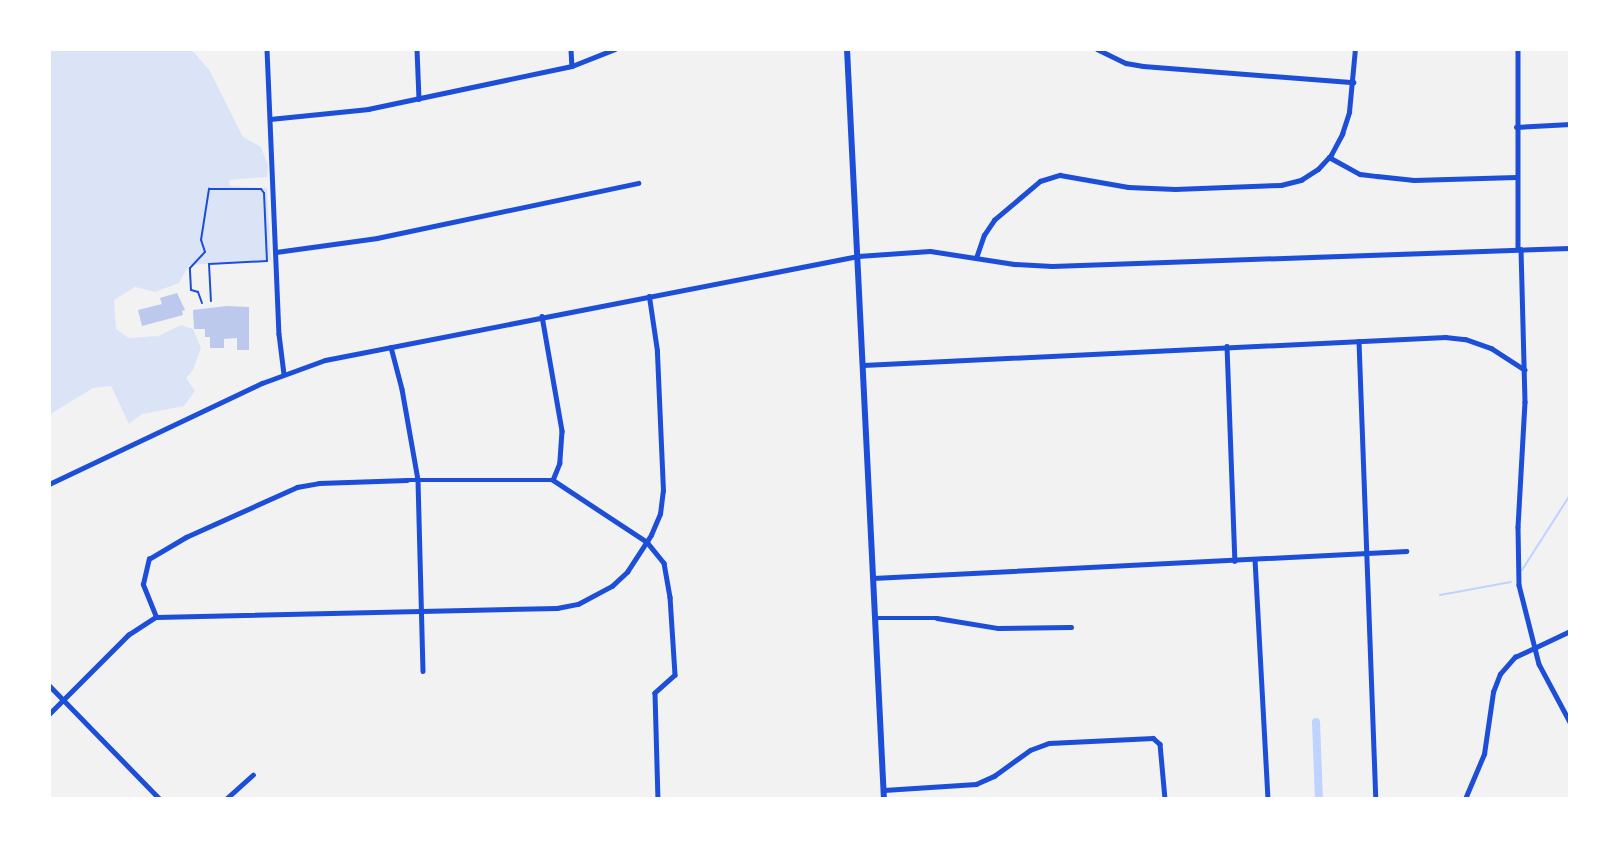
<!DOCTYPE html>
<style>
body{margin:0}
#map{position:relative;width:1619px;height:848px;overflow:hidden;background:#f2f2f2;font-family:"Archivo Narrow",sans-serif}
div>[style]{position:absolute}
.green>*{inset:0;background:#dbe4f7}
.stream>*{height:2px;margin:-1px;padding:0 1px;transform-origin:1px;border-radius:1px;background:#bfd3fe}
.canal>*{height:8px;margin:-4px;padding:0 4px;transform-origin:4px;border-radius:4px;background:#bfd3fe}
.building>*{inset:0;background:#bdc9ec}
.path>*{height:2px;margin:-1px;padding:0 1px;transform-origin:1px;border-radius:1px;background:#1d4ed8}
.minor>*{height:4.5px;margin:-2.25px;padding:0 2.25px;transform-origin:2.25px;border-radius:2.25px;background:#1d4ed8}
.tertiary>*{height:5px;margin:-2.5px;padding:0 2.5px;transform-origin:2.5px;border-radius:2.5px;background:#1d4ed8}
.primary>*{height:6px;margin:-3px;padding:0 3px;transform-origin:3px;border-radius:3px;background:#1d4ed8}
span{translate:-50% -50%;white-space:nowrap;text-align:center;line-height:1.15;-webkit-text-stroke:6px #fff;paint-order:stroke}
.frame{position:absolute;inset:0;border:51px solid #fff;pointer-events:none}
</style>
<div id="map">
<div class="green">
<i style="clip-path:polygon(49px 49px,191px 49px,210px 71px,243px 137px,261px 147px,268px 165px,267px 177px,229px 180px,230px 186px,267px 188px,271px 260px,189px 265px,179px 283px,155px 292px,135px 287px,114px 300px,116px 329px,129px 338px,158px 336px,181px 325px,193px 329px,201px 348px,193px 370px,186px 378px,195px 391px,184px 406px,142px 414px,129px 424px,111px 386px,93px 388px,49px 415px)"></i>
</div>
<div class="stream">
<i style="left:1522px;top:570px;width:89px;rotate:-57.4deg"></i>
<i style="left:1440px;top:595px;width:72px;rotate:-10.4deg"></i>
</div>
<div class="canal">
<i style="left:1316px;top:722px;width:77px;rotate:87.8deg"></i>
</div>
<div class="building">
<i style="clip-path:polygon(177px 293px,185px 310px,182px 311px,183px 315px,142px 326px,138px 310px,162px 304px,160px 298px)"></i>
<i style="clip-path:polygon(227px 306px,249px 307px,249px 350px,237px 350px,237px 338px,224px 339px,224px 348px,210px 348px,210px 337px,205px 337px,205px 329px,194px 329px,193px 310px)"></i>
</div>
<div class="path">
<i style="left:202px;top:303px;width:12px;rotate:-110deg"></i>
<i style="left:198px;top:292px;width:7px;rotate:-164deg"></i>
<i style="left:191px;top:290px;width:22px;rotate:-93deg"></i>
<i style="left:190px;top:268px;width:22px;rotate:-47deg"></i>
<i style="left:205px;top:252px;width:13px;rotate:-108deg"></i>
<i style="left:201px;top:240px;width:52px;rotate:-81.1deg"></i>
<i style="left:209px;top:189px;width:52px"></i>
<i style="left:261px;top:189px;width:5px;rotate:53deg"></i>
<i style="left:264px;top:193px;width:68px;rotate:87.5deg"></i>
<i style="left:267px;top:261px;width:58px;rotate:177deg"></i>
<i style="left:209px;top:264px;width:37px;rotate:87deg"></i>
</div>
<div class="minor">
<i style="left:267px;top:49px;width:285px;rotate:87.6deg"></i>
<i style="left:279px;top:334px;width:40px;rotate:82.9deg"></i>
<i style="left:417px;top:49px;width:50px;rotate:87.7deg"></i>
<i style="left:571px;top:49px;width:17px;rotate:87deg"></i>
<i style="left:1097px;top:49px;width:32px;rotate:26deg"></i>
<i style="left:1126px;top:63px;width:17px;rotate:10deg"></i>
<i style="left:1143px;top:66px;width:211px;rotate:4.4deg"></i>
<i style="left:1518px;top:49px;width:200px;rotate:90deg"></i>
<i style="left:270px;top:119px;width:99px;rotate:-5.8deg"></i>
<i style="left:368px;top:109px;width:208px;rotate:-11.9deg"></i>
<i style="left:572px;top:66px;width:46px;rotate:-21.6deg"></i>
<i style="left:1516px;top:127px;width:54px;rotate:-3.2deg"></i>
<i style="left:1329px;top:157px;width:35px;rotate:29deg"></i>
<i style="left:1360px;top:174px;width:17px;rotate:7deg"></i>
<i style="left:1377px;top:176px;width:37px;rotate:6deg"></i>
<i style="left:1414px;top:180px;width:102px;rotate:-1.7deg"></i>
<i style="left:1521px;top:249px;width:153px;rotate:88.5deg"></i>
<i style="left:1525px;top:402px;width:125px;rotate:93.2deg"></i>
<i style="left:1518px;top:527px;width:58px;rotate:89deg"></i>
<i style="left:1519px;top:585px;width:81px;rotate:75.8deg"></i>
<i style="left:1539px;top:664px;width:66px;rotate:61.9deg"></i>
<i style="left:276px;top:252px;width:102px;rotate:-7.9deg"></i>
<i style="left:377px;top:238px;width:267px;rotate:-11.9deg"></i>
<i style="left:976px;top:258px;width:24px;rotate:-71deg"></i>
<i style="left:984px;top:235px;width:18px;rotate:-56deg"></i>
<i style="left:994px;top:220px;width:60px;rotate:-40.3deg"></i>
<i style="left:1040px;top:181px;width:21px;rotate:-17deg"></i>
<i style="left:1060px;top:175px;width:69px;rotate:10deg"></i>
<i style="left:1128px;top:187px;width:47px;rotate:2.4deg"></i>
<i style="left:1175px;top:189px;width:106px;rotate:-2.2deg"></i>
<i style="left:1281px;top:185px;width:21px;rotate:-14deg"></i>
<i style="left:1301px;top:180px;width:20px;rotate:-33deg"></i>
<i style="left:1318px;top:169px;width:19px;rotate:-47deg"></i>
<i style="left:1331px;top:155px;width:24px;rotate:-62deg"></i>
<i style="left:1342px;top:134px;width:23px;rotate:-72deg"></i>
<i style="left:1349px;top:112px;width:63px;rotate:-84.6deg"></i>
<i style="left:542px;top:316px;width:117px;rotate:80.1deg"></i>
<i style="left:562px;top:431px;width:32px;rotate:94deg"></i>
<i style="left:560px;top:463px;width:18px;rotate:112deg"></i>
<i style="left:1359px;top:341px;width:458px;rotate:87.9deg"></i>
<i style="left:1227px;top:346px;width:215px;rotate:87.9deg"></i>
<i style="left:391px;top:347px;width:43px;rotate:75.3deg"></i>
<i style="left:402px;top:389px;width:92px;rotate:80deg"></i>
<i style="left:418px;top:480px;width:191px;rotate:88.5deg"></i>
<i style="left:863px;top:365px;width:583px;rotate:-2.75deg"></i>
<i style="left:1445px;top:337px;width:20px;rotate:6deg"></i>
<i style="left:1465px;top:339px;width:28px;rotate:19deg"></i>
<i style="left:1491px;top:348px;width:40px;rotate:32.9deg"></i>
<i style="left:1255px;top:559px;width:240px;rotate:86.9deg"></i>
<i style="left:873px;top:578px;width:534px;rotate:-2.9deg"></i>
<i style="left:156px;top:617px;width:35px;rotate:-112deg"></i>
<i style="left:143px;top:584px;width:26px;rotate:-77deg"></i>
<i style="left:149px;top:559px;width:43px;rotate:-30.7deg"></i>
<i style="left:186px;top:537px;width:122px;rotate:-24.2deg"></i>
<i style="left:297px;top:487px;width:22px;rotate:-10deg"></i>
<i style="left:319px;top:483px;width:88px;rotate:-2deg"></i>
<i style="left:407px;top:480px;width:146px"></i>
<i style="left:553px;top:480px;width:113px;rotate:33.4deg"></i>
<i style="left:647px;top:542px;width:27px;rotate:51deg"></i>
<i style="left:664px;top:563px;width:35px;rotate:80deg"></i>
<i style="left:670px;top:597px;width:78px;rotate:86.3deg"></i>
<i style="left:675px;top:675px;width:27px;rotate:138deg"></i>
<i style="left:655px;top:693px;width:106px;rotate:88.4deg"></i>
<i style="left:876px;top:618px;width:61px"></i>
<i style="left:937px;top:618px;width:62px;rotate:9.3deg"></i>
<i style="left:998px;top:628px;width:73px;rotate:-0.8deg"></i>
<i style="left:49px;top:685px;width:159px;rotate:45.8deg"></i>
<i style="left:49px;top:714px;width:112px;rotate:-45deg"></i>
<i style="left:128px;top:635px;width:33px;rotate:-33deg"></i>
<i style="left:156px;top:617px;width:401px;rotate:-1.3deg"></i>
<i style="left:557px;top:608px;width:21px;rotate:-11deg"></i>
<i style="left:578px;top:604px;width:38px;rotate:-28deg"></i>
<i style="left:612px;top:586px;width:21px;rotate:-43deg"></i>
<i style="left:627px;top:572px;width:44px;rotate:-57deg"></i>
<i style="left:651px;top:535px;width:23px;rotate:-67deg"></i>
<i style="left:660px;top:514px;width:23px;rotate:-83deg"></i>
<i style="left:663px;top:491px;width:140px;rotate:-92.5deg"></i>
<i style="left:657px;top:351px;width:55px;rotate:-98.4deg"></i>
<i style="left:884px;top:790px;width:92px;rotate:-3.7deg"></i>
<i style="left:976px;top:784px;width:20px;rotate:-24deg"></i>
<i style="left:994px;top:776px;width:44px;rotate:-35.8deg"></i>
<i style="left:1030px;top:750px;width:20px;rotate:-20deg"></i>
<i style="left:1049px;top:743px;width:104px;rotate:-2.8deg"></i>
<i style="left:1153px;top:738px;width:9px;rotate:41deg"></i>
<i style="left:1160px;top:744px;width:55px;rotate:84.8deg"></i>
<i style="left:226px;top:799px;width:36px;rotate:-42deg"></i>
<i style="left:1465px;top:799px;width:49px;rotate:-67.1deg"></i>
<i style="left:1484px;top:754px;width:63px;rotate:-81.7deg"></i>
<i style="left:1493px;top:692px;width:19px;rotate:-69deg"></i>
<i style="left:1500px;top:674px;width:23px;rotate:-49deg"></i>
<i style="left:1515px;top:657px;width:61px;rotate:-25.3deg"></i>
</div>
<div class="tertiary">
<i style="left:49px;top:484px;width:236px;rotate:-25.4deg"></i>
<i style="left:262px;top:383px;width:67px;rotate:-20.1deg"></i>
<i style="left:325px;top:360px;width:543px;rotate:-11.04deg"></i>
<i style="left:858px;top:256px;width:72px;rotate:-4deg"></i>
<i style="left:930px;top:251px;width:85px;rotate:8.8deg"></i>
<i style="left:1014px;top:264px;width:38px;rotate:3deg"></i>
<i style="left:1052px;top:266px;width:518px;rotate:-1.99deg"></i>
</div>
<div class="primary">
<i style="left:847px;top:49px;width:751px;rotate:87.18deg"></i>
</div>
<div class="frame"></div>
</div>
